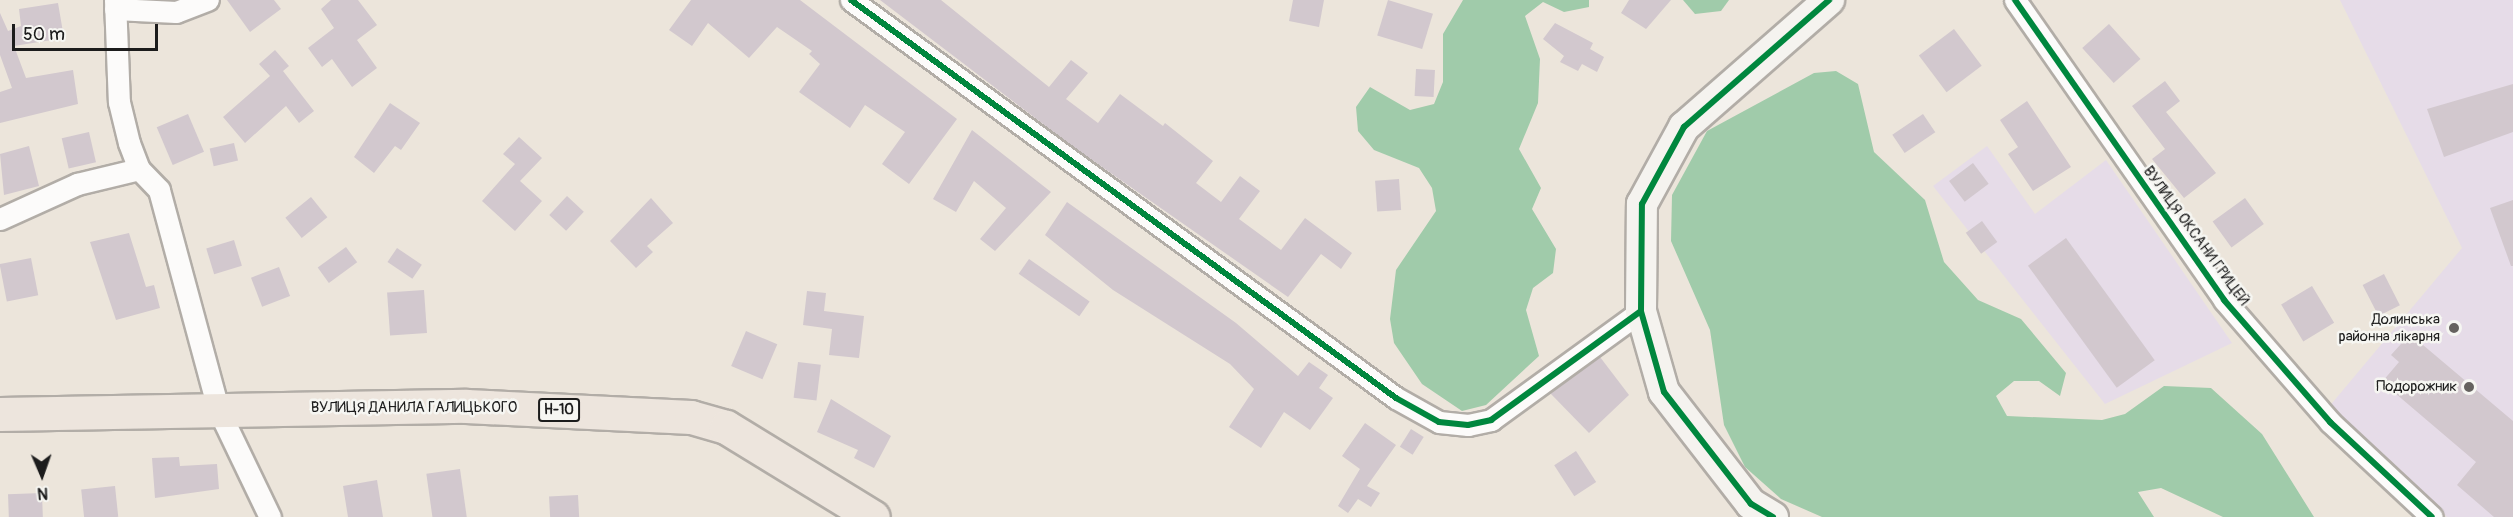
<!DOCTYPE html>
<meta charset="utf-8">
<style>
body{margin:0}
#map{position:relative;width:2513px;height:517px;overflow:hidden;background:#ece5db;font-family:Pangolin,sans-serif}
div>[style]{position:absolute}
.built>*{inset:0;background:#e6dce8}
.forest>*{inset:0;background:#a0cbaa}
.building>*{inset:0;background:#d2c8ce;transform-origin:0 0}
.roads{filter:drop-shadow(2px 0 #b2ada7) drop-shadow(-2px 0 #b2ada7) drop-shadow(0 2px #b2ada7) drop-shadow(0 -2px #b2ada7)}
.street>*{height:21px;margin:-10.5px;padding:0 10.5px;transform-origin:10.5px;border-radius:10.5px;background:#fcfbfa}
.secondary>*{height:30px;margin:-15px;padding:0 15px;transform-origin:15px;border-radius:15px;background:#f5f3ef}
.primary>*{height:33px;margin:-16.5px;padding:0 16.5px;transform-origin:16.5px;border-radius:16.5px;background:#ede5dd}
.cycleway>*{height:6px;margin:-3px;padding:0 3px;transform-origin:3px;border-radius:3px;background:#00873e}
.dots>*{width:16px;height:16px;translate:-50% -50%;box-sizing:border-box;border:3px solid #f6f6f2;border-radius:50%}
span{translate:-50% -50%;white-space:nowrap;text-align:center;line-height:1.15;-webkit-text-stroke:5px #f6f6f2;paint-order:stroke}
.shield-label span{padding:2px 4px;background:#f6f6f2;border:2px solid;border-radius:4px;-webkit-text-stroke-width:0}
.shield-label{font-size:14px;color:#1c1c1c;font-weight:700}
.street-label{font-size:15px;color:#1c1c1c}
.poi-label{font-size:15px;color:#1c1c1c}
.right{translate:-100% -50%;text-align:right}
.north{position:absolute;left:12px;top:445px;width:60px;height:60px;-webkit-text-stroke:4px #f6f6f2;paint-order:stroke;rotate:178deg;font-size:16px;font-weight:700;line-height:24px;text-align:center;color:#1c1c1c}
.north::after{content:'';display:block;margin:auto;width:21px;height:27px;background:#1c1c1c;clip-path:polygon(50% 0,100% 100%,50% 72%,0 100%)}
.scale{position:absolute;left:12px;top:24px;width:146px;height:27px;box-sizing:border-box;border:3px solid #1c1c1c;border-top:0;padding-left:8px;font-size:18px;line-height:21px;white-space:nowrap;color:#1c1c1c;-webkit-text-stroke:4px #f6f6f2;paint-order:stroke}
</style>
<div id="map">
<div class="built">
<i style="clip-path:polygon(2340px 0,2513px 0,2513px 517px,2447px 517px,2328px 408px,2462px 248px)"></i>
<i style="clip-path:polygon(1987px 146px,2035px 214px,2106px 160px,2232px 343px,2105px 404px,1933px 186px)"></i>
</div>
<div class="forest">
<i style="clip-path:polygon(1463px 0,1589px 0,1589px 7px,1564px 12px,1543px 2px,1525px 16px,1540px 59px,1538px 103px,1519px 149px,1541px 188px,1532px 209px,1556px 249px,1553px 273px,1533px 288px,1526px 310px,1539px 356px,1486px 405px,1462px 411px,1422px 384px,1394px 343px,1390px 319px,1396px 270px,1436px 211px,1432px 188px,1419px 168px,1374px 150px,1358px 131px,1356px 107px,1370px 87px,1410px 110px,1434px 104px,1443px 82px,1443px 34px)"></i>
<i style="clip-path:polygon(1683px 0,1729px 0,1721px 11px,1695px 14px)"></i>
<i style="clip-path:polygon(1836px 71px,1858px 84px,1874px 152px,1925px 200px,1944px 262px,1978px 300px,2021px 319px,2066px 373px,2060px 396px,2039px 381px,2014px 381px,1996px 396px,2007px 416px,2102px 420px,2125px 414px,2164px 386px,2211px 388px,2262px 434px,2314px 517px,2223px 517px,2161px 488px,2138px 492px,2154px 517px,1822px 517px,1781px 499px,1745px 467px,1724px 425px,1710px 330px,1671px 241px,1672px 195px,1707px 131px,1814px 73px)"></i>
</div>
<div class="building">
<i style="clip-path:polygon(227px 0,274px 0,281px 9px,250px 32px)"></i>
<i style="clip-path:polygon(331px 0,358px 0,377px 25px,357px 40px,377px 68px,352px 87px,332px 59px,322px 67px,308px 48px,334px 28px,321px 9px)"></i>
<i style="clip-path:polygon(691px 0,800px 0,957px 119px,909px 184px,882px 164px,905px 132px,865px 105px,850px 128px,799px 92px,820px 64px,809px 54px,812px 51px,777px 27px,749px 58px,708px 23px,692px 46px,669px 30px)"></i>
<i style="clip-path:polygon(880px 0,941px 0,1049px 87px,1071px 60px,1088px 73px,1066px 99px,1098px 123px,1120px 94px,1163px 126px,1165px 123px,1213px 161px,1196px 183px,1221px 202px,1240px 176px,1260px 191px,1239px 219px,1281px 250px,1305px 218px,1352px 253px,1341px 269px,1321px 254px,1288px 297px,1072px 146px)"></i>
<i style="clip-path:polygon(1293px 0,1324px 0,1319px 27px,1289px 21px)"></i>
<i style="left:1388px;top:0;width:47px;height:37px;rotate:17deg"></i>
<i style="clip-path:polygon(1629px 0,1671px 0,1646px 29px,1621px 13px)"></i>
<i style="clip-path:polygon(58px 3px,64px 38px,14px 46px,26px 78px,73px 70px,78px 104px,0 123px,0 92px,12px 88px,0 55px,0 13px,8px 31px,21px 26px,19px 9px)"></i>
<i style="clip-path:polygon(1555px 23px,1593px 43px,1590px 49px,1604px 57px,1597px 72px,1582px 64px,1578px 71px,1560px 62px,1564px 56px,1543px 39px)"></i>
<i style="left:2109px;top:24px;width:47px;height:36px;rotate:48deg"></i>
<i style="left:1954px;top:29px;width:46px;height:44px;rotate:53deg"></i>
<i style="clip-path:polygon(275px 50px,289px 66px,283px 71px,314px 111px,299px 123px,286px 106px,245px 143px,223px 117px,270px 76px,259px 64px)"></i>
<i style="left:1416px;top:69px;width:19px;height:27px;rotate:3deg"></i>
<i style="clip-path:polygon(2165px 81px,2180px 101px,2166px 112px,2216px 173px,2184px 198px,2152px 159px,2165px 149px,2132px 106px)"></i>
<i style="clip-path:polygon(2513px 84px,2513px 132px,2444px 157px,2427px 109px)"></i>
<i style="clip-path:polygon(2027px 101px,2071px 167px,2033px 191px,2008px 154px,2018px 147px,2000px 120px)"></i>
<i style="clip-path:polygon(390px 103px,420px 123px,401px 150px,395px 146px,374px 173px,354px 157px)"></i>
<i style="left:188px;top:114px;width:41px;height:34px;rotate:67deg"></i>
<i style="left:1923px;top:114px;width:22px;height:37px;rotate:56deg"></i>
<i style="clip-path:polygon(972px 130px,1051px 192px,995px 251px,980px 239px,1006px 208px,974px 181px,956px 212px,933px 199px)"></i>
<i style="left:89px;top:132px;width:31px;height:28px;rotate:77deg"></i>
<i style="clip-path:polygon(519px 137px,542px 158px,520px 181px,542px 201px,515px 231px,482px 201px,515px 164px,503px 154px)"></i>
<i style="left:234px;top:143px;width:18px;height:25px;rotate:77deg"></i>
<i style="clip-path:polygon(29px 146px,39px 186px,4px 195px,0 154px)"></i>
<i style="left:1973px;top:163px;width:26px;height:30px;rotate:53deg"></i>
<i style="left:1399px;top:179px;width:31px;height:24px;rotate:86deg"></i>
<i style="left:567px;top:196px;width:23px;height:26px;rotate:43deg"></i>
<i style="left:311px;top:197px;width:26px;height:33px;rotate:51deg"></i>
<i style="clip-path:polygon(651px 198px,673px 223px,647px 246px,653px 252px,636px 268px,610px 241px)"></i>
<i style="left:2245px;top:198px;width:32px;height:40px;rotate:54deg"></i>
<i style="clip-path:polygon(2513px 200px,2513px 266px,2511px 266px,2490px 208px)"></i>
<i style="clip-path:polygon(1067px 202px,1236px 323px,1298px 376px,1309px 362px,1328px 375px,1319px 388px,1333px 398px,1310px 430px,1284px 412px,1261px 448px,1229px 427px,1254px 389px,1230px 364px,1113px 290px,1045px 235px)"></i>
<i style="left:1982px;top:221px;width:26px;height:20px;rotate:54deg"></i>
<i style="clip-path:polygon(129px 233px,146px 287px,154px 285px,160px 308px,116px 320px,90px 242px)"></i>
<i style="left:2066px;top:238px;width:151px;height:47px;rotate:54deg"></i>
<i style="left:234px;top:240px;width:27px;height:29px;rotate:73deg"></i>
<i style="left:346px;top:247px;width:19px;height:35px;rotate:54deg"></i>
<i style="left:397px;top:248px;width:30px;height:17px;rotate:34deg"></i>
<i style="left:31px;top:258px;width:38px;height:32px;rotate:79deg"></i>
<i style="left:1029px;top:259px;width:74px;height:18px;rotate:35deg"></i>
<i style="left:279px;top:267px;width:31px;height:30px;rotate:69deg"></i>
<i style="left:2384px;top:274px;width:35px;height:24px;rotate:63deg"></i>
<i style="left:2312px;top:286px;width:43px;height:36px;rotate:59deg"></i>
<i style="left:424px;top:290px;width:43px;height:37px;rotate:86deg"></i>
<i style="clip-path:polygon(807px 291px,826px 293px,824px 311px,864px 316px,859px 358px,829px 355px,832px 329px,803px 325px)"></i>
<i style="left:746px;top:331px;width:34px;height:38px;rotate:23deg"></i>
<i style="clip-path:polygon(2410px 334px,2513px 421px,2513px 517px,2494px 517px,2457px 485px,2476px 462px,2382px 382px,2399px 362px,2391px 355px)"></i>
<i style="clip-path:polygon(1600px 357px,1629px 395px,1589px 433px,1550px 393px)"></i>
<i style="left:798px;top:362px;width:23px;height:36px;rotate:7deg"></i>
<i style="clip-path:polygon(831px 399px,891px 436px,874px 468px,854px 458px,858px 450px,817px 432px)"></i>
<i style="clip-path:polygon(1365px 423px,1396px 445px,1367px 486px,1380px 493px,1371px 507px,1358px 499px,1348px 513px,1338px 506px,1360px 469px,1342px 456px)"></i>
<i style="left:1411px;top:429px;width:15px;height:21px;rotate:32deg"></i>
<i style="left:1576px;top:451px;width:37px;height:26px;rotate:57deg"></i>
<i style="clip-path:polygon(179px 457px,180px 466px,217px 464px,219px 489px,155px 498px,152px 458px)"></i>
<i style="left:460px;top:469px;width:49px;height:34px;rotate:82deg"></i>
<i style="clip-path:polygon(377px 480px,383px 517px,348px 517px,343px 486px)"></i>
<i style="left:115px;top:486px;width:31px;height:34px;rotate:84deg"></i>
<i style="left:42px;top:493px;width:24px;height:34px;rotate:88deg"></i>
<i style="left:578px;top:495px;width:22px;height:29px;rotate:87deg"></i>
</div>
<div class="roads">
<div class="street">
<i style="left:115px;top:0;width:102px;rotate:87.8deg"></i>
<i style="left:119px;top:102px;width:42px;rotate:76.3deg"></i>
<i style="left:129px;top:143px;width:28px;rotate:69deg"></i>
<i style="left:139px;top:169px;width:29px;rotate:46deg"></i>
<i style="left:159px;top:190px;width:227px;rotate:74.9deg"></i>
<i style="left:218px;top:409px;width:120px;rotate:64.3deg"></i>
<i style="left:851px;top:0;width:675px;rotate:36.14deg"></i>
<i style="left:1396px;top:398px;width:49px;rotate:29.2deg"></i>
<i style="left:1439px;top:422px;width:29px;rotate:6deg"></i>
<i style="left:1468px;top:425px;width:24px;rotate:-12deg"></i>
<i style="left:1491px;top:420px;width:185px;rotate:-36deg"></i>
<i style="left:2015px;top:0;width:366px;rotate:55.1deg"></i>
<i style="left:2224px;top:300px;width:162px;rotate:49deg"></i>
<i style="left:2330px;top:422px;width:139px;rotate:43deg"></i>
<i style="left:115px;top:9px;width:61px;rotate:2.8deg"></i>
<i style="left:176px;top:12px;width:34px;rotate:-21deg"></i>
<i style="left:0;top:219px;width:85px;rotate:-24.4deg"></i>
<i style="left:77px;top:184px;width:64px;rotate:-13.6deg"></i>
</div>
<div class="secondary">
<i style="left:1773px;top:517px;width:26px;rotate:-149deg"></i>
<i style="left:1751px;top:504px;width:142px;rotate:-127.8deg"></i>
<i style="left:1664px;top:392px;width:84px;rotate:-105.9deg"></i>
<i style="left:1641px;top:311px;width:107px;rotate:-89.5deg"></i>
<i style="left:1642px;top:204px;width:88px;rotate:-61.4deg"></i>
<i style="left:1684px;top:127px;width:193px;rotate:-41.2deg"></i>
</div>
<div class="primary">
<i style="left:0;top:414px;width:466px;rotate:-1deg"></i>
<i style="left:466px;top:406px;width:225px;rotate:2.8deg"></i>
<i style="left:691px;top:417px;width:36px;rotate:16deg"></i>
<i style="left:726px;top:427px;width:172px;rotate:31.5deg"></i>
</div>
</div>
<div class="cycleway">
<i style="left:851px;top:0;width:675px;rotate:36.14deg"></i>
<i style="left:1396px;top:398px;width:49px;rotate:29.2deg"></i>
<i style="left:1439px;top:422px;width:29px;rotate:6deg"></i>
<i style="left:1468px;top:425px;width:24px;rotate:-12deg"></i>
<i style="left:1491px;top:420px;width:185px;rotate:-36deg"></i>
<i style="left:2015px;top:0;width:366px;rotate:55.1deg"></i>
<i style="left:2224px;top:300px;width:162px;rotate:49deg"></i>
<i style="left:2330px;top:422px;width:139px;rotate:43deg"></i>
<i style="left:1773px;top:517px;width:26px;rotate:-149deg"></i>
<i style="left:1751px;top:504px;width:142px;rotate:-127.8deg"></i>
<i style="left:1664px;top:392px;width:84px;rotate:-105.9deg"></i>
<i style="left:1641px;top:311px;width:107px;rotate:-89.5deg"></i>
<i style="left:1642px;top:204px;width:88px;rotate:-61.4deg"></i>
<i style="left:1684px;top:127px;width:193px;rotate:-41.2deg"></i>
</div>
<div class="dots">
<i style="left:2454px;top:328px;background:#65625f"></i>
<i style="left:2469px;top:387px;background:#65625f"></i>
</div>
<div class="shield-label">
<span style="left:559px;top:410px">Н-10</span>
</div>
<div class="street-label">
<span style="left:2196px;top:236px;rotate:54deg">ВУЛИЦЯ ОКСАНИ ГРИЦЕЙ</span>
<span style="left:414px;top:408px">ВУЛИЦЯ ДАНИЛА ГАЛИЦЬКОГО</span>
</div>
<div class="poi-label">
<span class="right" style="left:2440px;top:328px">Долинська<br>районна лікарня</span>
<span class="right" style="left:2457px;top:387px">Подорожник</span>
</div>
<div class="north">N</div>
<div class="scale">50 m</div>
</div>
